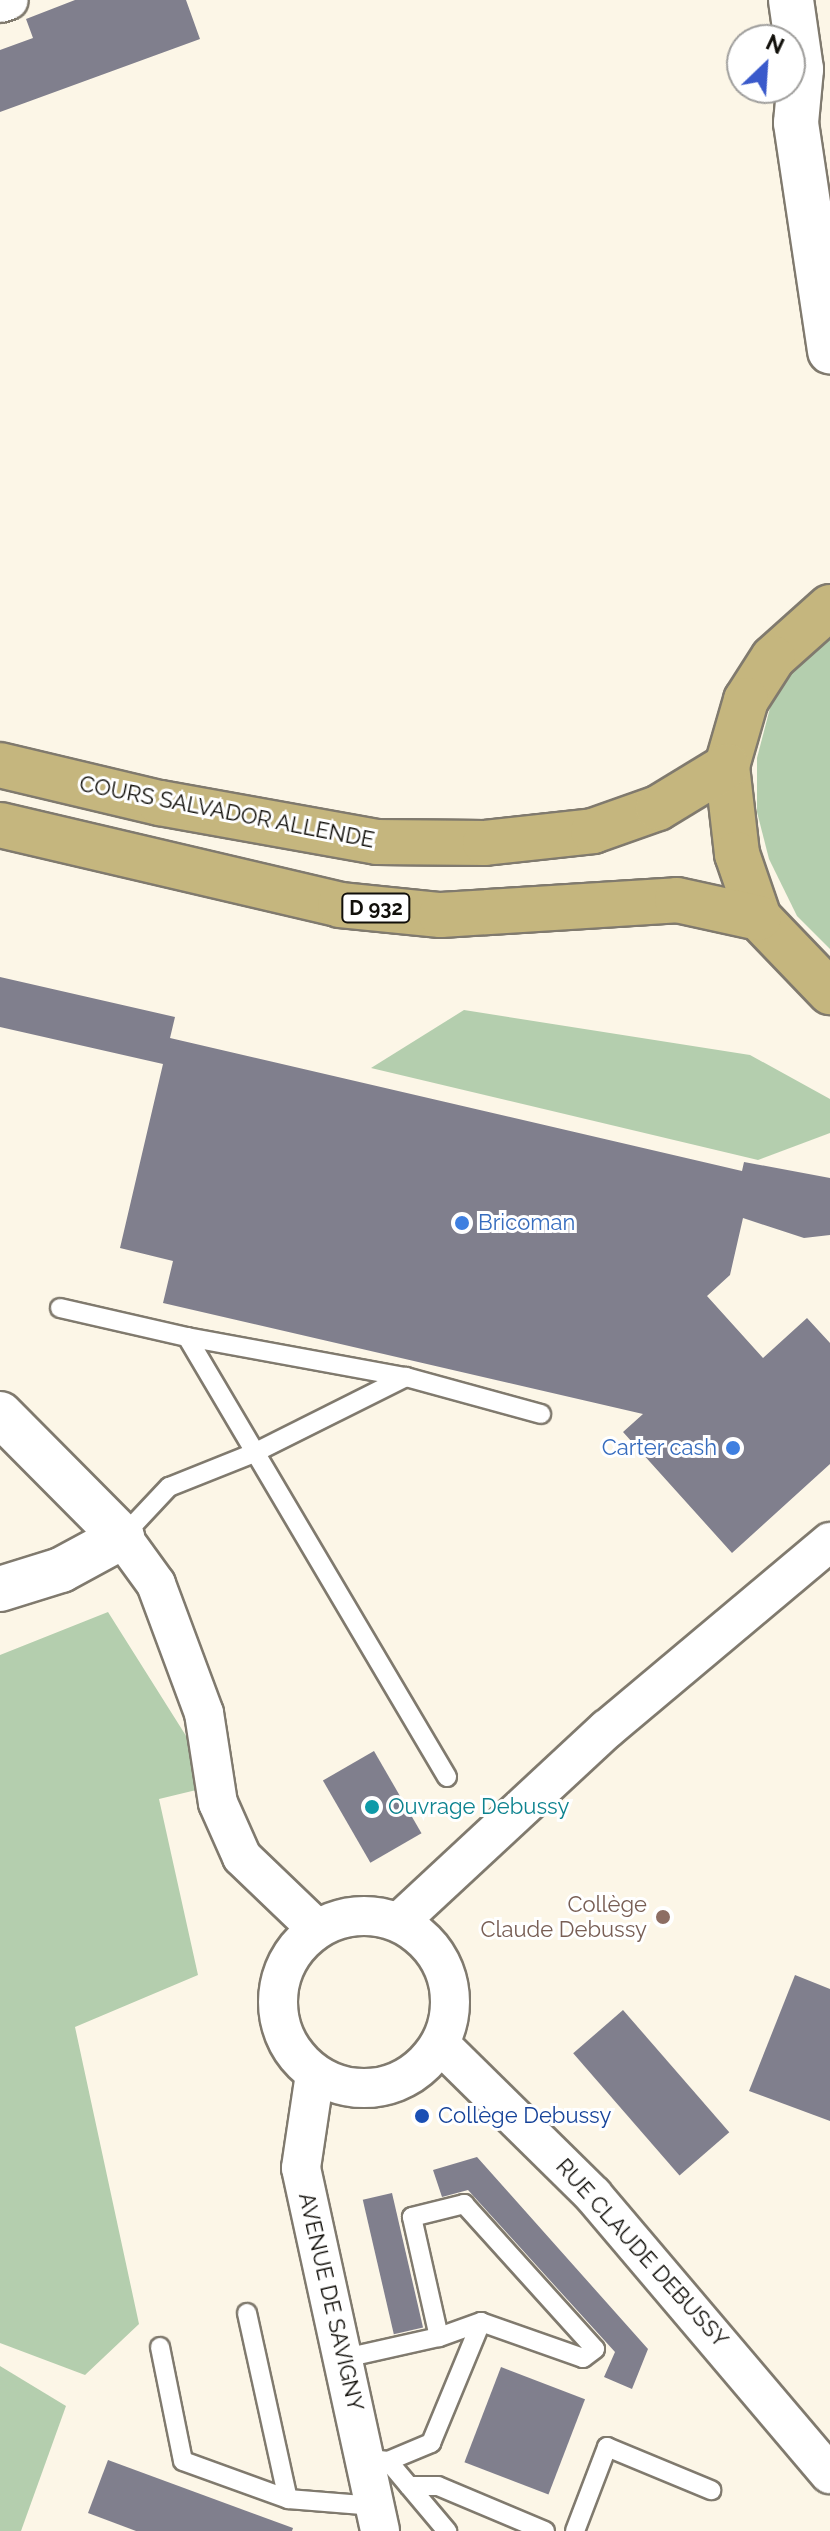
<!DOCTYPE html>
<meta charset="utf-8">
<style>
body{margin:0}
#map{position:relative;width:830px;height:2531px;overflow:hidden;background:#fcf6e7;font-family:Raleway,sans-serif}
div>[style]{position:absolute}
.green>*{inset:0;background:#b4ceae}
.building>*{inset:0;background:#807f8d;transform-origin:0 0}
.roads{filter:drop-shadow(2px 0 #807a6e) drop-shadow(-2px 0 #807a6e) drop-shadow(0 2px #807a6e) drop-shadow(0 -2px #807a6e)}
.lane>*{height:18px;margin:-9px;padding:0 9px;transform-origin:9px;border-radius:9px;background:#fff}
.street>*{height:38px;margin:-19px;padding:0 19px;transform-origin:19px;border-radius:19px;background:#fff}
.street>.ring{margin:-19px;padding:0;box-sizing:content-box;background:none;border:38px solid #fff;border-radius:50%}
.secondary>*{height:44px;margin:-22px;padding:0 22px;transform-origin:22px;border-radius:22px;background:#fff}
.primary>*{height:44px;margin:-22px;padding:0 22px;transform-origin:22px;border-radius:22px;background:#c5b67e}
.dots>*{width:22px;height:22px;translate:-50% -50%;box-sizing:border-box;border:4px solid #fff;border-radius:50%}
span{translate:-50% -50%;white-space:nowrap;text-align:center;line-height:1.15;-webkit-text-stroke:6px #fff;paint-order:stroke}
.shield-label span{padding:2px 6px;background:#fff;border:2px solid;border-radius:6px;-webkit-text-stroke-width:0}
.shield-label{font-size:20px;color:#110f0a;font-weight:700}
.street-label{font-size:22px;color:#110f0a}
.shop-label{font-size:22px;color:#366cbe}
.left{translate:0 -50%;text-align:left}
.right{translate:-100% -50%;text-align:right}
.culture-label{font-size:22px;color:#0d838f}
.education-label{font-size:22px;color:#785e54}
.transit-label{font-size:22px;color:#164399}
.north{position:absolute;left:726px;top:24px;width:80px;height:80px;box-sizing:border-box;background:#fff;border:2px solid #a09f9d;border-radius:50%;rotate:25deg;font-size:22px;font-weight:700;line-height:32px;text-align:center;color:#110f0a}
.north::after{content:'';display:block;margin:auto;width:28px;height:36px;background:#3a5acb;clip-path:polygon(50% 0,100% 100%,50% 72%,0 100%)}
</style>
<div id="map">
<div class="green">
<i style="clip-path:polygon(830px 639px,830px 949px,797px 916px,769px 859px,757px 812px,757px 758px,771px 704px,803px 657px)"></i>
<i style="clip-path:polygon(464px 1010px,750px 1055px,830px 1099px,830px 1133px,758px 1160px,371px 1068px)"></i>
<i style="clip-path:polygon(108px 1612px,217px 1785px,159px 1799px,198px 1975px,75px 2027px,139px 2324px,85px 2375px,0 2343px,0 1655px)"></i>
<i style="clip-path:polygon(0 2366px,66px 2406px,21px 2531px,0 2531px)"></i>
</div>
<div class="building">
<i style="clip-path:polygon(75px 0,186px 0,200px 39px,0 112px,0 50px,33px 38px,26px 19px)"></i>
<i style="clip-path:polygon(0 977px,175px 1017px,170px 1038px,742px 1171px,744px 1162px,830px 1178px,830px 1235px,804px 1238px,743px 1218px,730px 1275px,707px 1296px,763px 1358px,807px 1318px,830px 1343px,830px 1464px,732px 1553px,623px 1432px,643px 1414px,163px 1303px,173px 1261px,120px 1248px,163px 1064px,0 1027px)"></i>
<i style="left:374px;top:1751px;width:95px;height:59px;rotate:60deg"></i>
<i style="clip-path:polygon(795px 1975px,830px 1989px,830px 2121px,749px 2091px)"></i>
<i style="left:623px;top:2010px;width:162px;height:66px;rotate:49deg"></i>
<i style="clip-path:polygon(477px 2157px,648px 2349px,632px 2389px,604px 2377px,615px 2352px,468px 2190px,442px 2197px,433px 2170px)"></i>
<i style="left:392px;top:2193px;width:138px;height:30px;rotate:77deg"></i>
<i style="left:501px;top:2367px;width:90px;height:102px;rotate:21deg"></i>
<i style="clip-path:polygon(108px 2460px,293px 2528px,292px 2531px,136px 2531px,88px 2513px)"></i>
</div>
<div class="roads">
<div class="lane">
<i style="left:60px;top:1308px;width:130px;rotate:12.9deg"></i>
<i style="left:187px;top:1337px;width:511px;rotate:59.42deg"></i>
<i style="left:187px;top:1337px;width:223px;rotate:10.4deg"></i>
<i style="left:406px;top:1377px;width:140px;rotate:15.3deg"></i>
<i style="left:122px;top:1537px;width:69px;rotate:-46.8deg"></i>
<i style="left:169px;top:1487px;width:92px;rotate:-21.8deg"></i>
<i style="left:254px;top:1453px;width:170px;rotate:-26.6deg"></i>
<i style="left:464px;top:2204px;width:195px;rotate:47.9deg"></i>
<i style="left:595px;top:2349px;width:15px;rotate:143deg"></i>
<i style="left:583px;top:2358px;width:108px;rotate:-160.6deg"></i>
<i style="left:481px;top:2322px;width:45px;rotate:160.3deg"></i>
<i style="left:439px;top:2337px;width:123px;rotate:-102.7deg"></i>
<i style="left:412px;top:2217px;width:54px;rotate:-14deg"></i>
<i style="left:247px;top:2313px;width:190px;rotate:77.6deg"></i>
<i style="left:160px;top:2347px;width:116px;rotate:78.6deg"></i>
<i style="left:183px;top:2461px;width:112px;rotate:19.9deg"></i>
<i style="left:288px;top:2499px;width:87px;rotate:4.6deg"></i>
<i style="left:345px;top:2358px;width:96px;rotate:-12.6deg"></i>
<i style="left:379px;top:2460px;width:9px;rotate:6deg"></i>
<i style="left:388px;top:2461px;width:92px;rotate:49.9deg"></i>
<i style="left:388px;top:2461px;width:47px;rotate:-22.7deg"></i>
<i style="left:431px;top:2443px;width:131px;rotate:-67.5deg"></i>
<i style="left:409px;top:2486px;width:29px"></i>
<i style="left:438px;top:2486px;width:116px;rotate:22.8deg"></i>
<i style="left:575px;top:2531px;width:90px;rotate:-69.1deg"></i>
<i style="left:607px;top:2447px;width:113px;rotate:22.5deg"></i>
</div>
<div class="street">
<i style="left:0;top:3px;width:9px;rotate:-18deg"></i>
<i style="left:122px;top:1537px;width:58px;rotate:54.1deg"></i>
<i style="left:156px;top:1584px;width:138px;rotate:69.6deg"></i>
<i style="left:204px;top:1713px;width:91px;rotate:81.2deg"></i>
<i style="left:218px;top:1803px;width:59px;rotate:66deg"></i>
<i style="left:242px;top:1857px;width:104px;rotate:43.8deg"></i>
<i class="ring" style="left:278px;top:1916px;width:134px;height:134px"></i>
<i style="left:399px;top:1922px;width:284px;rotate:-42.9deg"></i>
<i style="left:607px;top:1729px;width:291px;rotate:-40deg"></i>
<i style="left:440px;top:2044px;width:215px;rotate:44.6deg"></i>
<i style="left:593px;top:2195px;width:366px;rotate:49.7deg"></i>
<i style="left:315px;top:2074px;width:95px;rotate:98.5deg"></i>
<i style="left:301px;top:2168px;width:371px;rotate:77.7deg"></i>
</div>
<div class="secondary">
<i style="left:791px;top:0;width:70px;rotate:81.8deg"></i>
<i style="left:801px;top:69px;width:54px;rotate:95.3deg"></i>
<i style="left:796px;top:123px;width:231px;rotate:81.5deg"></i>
<i style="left:0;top:1414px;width:173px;rotate:45.2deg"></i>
<i style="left:122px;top:1537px;width:69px;rotate:151.6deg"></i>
<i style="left:61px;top:1570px;width:64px;rotate:162.7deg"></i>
</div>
<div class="primary">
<i style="left:830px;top:607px;width:76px;rotate:138.2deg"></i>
<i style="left:773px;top:658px;width:50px;rotate:122.7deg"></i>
<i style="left:746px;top:700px;width:69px;rotate:106.1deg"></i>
<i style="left:727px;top:766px;width:89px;rotate:83.5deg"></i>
<i style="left:737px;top:854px;width:68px;rotate:71deg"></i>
<i style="left:759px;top:918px;width:103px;rotate:46.2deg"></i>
<i style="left:0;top:765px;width:164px;rotate:13.4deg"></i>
<i style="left:160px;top:803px;width:220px;rotate:10.2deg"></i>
<i style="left:377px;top:842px;width:108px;rotate:0.5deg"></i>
<i style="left:485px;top:843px;width:109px;rotate:-6.3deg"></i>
<i style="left:593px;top:831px;width:69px;rotate:-19.5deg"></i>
<i style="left:658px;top:808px;width:81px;rotate:-31.3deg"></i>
<i style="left:0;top:825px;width:349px;rotate:13.2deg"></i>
<i style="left:340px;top:905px;width:101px;rotate:5.7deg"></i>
<i style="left:441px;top:915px;width:236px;rotate:-3.6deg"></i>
<i style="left:677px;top:900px;width:84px;rotate:12.4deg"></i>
</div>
</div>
<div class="dots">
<i style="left:462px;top:1223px;background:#3f7fe0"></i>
<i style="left:733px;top:1448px;background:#3f7fe0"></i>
<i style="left:372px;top:1807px;background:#0f9aa8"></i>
<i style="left:663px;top:1917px;background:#8d6e63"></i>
<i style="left:422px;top:2116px;background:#1a4fb4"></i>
</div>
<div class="shield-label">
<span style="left:376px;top:908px">D 932</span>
</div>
<div class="street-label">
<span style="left:227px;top:812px;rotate:11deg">COURS SALVADOR ALLENDE</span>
<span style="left:642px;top:2253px;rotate:48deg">RUE CLAUDE DEBUSSY</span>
<span style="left:331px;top:2302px;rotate:77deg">AVENUE DE SAVIGNY</span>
</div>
<div class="shop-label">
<span class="left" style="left:478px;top:1223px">Bricoman</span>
<span class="right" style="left:717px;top:1448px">Carter cash</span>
</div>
<div class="culture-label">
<span class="left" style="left:388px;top:1807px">Ouvrage Debussy</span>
</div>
<div class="education-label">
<span class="right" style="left:647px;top:1917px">Collège<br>Claude Debussy</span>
</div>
<div class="transit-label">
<span class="left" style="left:438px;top:2116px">Collège Debussy</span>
</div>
<div class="north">N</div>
</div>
